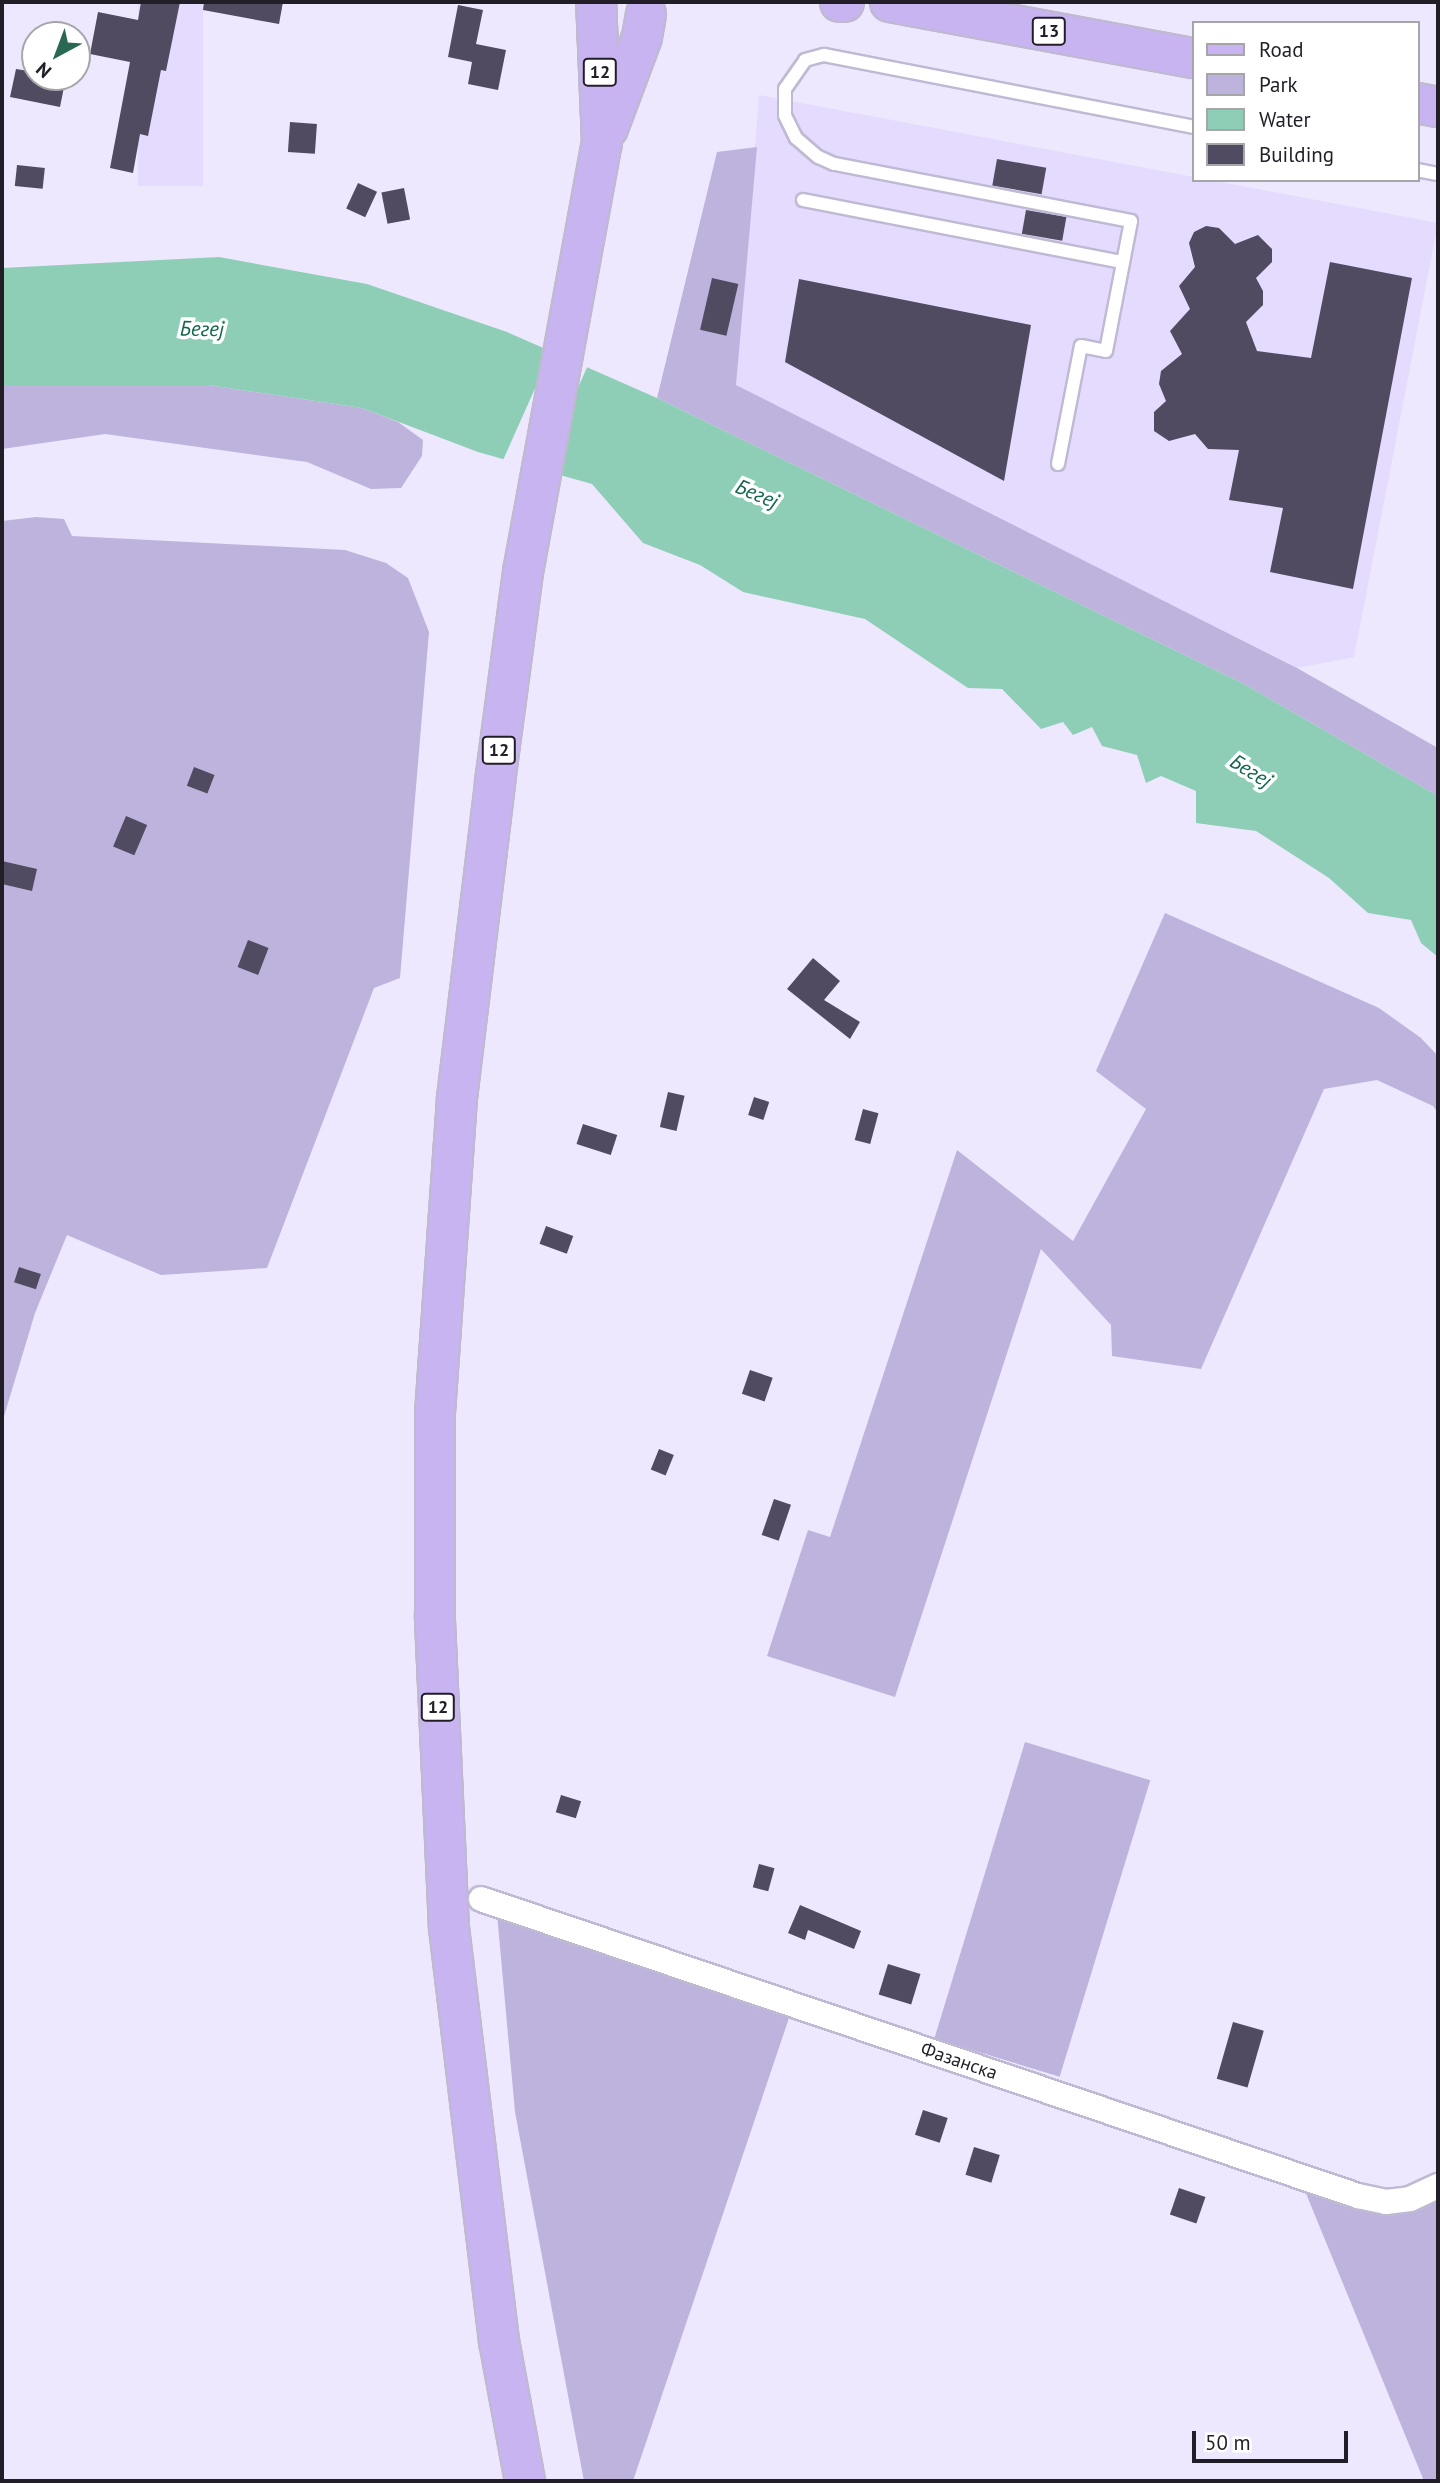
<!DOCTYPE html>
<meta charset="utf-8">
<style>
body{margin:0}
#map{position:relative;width:1440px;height:2483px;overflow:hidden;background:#eee8fe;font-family:"PT Sans",sans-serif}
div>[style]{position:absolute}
.built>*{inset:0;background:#e4dbfe;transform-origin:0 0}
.green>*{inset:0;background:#beb3dc;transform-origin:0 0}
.water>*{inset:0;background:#8eceb6}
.pier>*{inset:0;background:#eee8fe;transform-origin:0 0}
.building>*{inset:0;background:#514b61;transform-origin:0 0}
.roads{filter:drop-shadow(2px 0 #c0b9d3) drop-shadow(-2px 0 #c0b9d3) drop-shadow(0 2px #c0b9d3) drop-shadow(0 -2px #c0b9d3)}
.lane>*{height:12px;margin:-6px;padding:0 6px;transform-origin:6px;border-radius:6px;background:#fff}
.street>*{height:24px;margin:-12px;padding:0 12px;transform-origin:12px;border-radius:12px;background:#fff}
.primary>*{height:38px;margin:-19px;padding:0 19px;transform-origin:19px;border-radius:19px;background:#c9b4f2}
span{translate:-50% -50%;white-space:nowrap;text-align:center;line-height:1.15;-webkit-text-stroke:7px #fff;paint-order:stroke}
.shield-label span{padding:2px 5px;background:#fff;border:2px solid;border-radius:5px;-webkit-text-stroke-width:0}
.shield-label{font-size:18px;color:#211e28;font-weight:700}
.street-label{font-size:19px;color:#211e28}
.water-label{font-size:21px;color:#14654e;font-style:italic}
.frame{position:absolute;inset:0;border:4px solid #211e28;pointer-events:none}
.legend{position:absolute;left:1192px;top:21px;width:228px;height:161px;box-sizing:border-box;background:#fff;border:2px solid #a6a5a9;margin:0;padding:9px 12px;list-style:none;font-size:21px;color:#211e28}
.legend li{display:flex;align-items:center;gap:14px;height:35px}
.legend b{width:35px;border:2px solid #a6a5a9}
.north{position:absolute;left:21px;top:21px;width:70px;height:70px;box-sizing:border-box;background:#fff;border:2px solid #a6a5a9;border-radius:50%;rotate:221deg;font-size:19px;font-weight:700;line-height:28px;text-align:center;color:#211e28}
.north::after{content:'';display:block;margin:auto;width:24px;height:32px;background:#2a6854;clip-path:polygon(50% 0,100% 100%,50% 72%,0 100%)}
.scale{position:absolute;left:1192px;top:2431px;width:156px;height:32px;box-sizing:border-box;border:4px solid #211e28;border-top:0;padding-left:9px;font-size:21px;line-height:24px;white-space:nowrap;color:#211e28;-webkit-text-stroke:5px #fff;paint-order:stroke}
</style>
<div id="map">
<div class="built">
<i style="left:138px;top:2px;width:65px;height:184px"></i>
<i style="clip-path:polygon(759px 95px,1438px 223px,1354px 657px,1297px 668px,736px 385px)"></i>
</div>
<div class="green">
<i style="clip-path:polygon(757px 147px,736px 385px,1297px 668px,1438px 748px,1438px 796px,1246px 685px,657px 398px,717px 152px)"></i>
<i style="clip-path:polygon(2px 385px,208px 385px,362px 408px,398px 422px,423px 440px,422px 456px,401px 488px,371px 489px,307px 462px,105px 434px,2px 449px)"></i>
<i style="clip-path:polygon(36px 517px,64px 519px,72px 536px,345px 550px,386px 563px,408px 578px,429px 632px,400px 978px,374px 988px,267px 1268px,161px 1275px,67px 1235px,35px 1313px,2px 1423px,2px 521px)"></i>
<i style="clip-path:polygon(1165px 913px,1379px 1008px,1421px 1038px,1438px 1056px,1438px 1113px,1433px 1106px,1377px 1080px,1324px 1089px,1201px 1369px,1112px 1356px,1111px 1325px,1041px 1249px,895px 1697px,767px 1656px,808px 1530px,830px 1537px,957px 1150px,1073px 1241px,1146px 1109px,1096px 1071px)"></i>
<i style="left:1025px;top:1742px;width:131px;height:310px;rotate:17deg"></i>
<i style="clip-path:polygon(497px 1914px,790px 2015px,633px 2481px,584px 2481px,515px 2112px)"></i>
<i style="clip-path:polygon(1305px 2191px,1372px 2207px,1438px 2193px,1438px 2481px,1424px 2481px)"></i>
</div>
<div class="water">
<i style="clip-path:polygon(219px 257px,367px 284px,507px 332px,657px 398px,1246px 685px,1438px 796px,1438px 957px,1421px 943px,1411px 920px,1368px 913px,1329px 878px,1256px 831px,1196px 823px,1196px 791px,1161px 776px,1146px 783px,1137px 755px,1102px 746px,1092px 727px,1073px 735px,1063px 722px,1041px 729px,1002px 689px,968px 688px,865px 619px,743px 592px,700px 565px,643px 543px,592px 484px,478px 452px,362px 408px,208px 385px,2px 385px,2px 268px)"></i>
</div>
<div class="pier">
<i style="left:553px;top:348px;width:39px;height:124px;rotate:24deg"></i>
</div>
<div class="building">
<i style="clip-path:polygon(141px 2px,180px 2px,166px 71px,161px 70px,148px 136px,140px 134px,133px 173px,110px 168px,130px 62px,90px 54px,98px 12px,138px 20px)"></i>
<i style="clip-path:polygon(204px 2px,283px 2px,279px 24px,203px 10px)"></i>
<i style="clip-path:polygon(458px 5px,483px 10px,476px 44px,506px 50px,498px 90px,468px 84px,472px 62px,448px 57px)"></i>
<i style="clip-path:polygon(16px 69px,35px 72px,35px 77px,66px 77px,60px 107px,10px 97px)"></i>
<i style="left:290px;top:122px;width:27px;height:30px;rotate:4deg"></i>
<i style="left:997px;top:159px;width:50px;height:27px;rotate:10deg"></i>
<i style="left:17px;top:165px;width:28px;height:21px;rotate:6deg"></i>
<i style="left:358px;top:183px;width:21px;height:28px;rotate:25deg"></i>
<i style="left:404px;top:188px;width:32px;height:23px;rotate:79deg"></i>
<i style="left:1026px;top:210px;width:41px;height:24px;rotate:10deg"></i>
<i style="clip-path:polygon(1206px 226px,1219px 228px,1235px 244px,1258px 235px,1272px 249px,1272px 262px,1256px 278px,1263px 291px,1263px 305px,1246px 322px,1257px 351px,1311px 358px,1330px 262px,1412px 278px,1353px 589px,1270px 572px,1283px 508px,1229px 500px,1239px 450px,1208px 449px,1195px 434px,1169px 441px,1154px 431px,1154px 412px,1166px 401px,1159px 384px,1161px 371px,1182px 354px,1170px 331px,1190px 309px,1179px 286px,1195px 267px,1189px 243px,1194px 232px)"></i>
<i style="left:712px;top:278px;width:27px;height:53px;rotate:13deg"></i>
<i style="clip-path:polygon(799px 279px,1031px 325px,1004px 481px,785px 362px)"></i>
<i style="left:194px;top:767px;width:22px;height:20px;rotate:21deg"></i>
<i style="left:126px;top:816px;width:23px;height:33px;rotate:23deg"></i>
<i style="clip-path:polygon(2px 861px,37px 869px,32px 891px,2px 884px)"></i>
<i style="left:248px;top:940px;width:22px;height:29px;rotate:21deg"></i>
<i style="clip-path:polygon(813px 958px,840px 981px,824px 1000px,860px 1022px,850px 1039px,787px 989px)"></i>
<i style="left:668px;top:1092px;width:17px;height:36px;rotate:13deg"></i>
<i style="left:754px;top:1097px;width:16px;height:19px;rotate:18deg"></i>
<i style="left:863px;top:1109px;width:16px;height:32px;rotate:15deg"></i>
<i style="left:583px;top:1124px;width:36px;height:21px;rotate:18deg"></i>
<i style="left:546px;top:1226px;width:29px;height:19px;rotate:20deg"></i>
<i style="left:19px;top:1267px;width:23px;height:16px;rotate:18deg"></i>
<i style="left:750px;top:1370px;width:24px;height:25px;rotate:19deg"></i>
<i style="left:659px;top:1449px;width:16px;height:22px;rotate:22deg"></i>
<i style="left:774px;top:1499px;width:18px;height:38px;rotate:19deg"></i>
<i style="left:561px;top:1795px;width:21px;height:18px;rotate:17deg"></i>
<i style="left:759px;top:1864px;width:16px;height:24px;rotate:15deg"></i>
<i style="clip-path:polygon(800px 1905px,861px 1931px,854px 1949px,808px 1930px,805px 1940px,788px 1933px)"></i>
<i style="left:888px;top:1964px;width:34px;height:32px;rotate:17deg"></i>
<i style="left:1233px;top:2022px;width:32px;height:59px;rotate:16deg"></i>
<i style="left:923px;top:2110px;width:26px;height:26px;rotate:18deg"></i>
<i style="left:974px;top:2147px;width:27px;height:29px;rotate:17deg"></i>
<i style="left:1179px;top:2188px;width:28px;height:28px;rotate:19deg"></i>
</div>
<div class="roads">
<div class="lane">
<i style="left:1417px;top:170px;width:21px;rotate:11deg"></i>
<i style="left:803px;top:200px;width:326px;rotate:11deg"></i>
<i style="left:1058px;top:464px;width:120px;rotate:-79deg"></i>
<i style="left:1081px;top:346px;width:25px;rotate:11deg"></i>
<i style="left:1106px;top:351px;width:132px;rotate:-79.1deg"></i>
<i style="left:1131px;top:221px;width:302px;rotate:-169.1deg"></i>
<i style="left:834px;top:164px;width:17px;rotate:-156deg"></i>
<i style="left:818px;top:157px;width:29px;rotate:-139deg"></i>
<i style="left:796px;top:138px;width:25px;rotate:-116deg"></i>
<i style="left:785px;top:115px;width:26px;rotate:-90deg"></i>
<i style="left:785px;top:89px;width:35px;rotate:-55deg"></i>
<i style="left:805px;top:60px;width:20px;rotate:-15deg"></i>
<i style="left:824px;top:55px;width:376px;rotate:11deg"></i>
</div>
<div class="street">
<i style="left:481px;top:1899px;width:926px;rotate:18.71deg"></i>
<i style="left:1358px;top:2196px;width:29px;rotate:12deg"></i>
<i style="left:1386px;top:2202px;width:24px;rotate:-7deg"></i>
<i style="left:1410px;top:2199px;width:31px;rotate:-25deg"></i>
</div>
<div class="primary">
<i style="left:840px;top:2px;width:4px"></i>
<i style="left:890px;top:2px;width:308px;rotate:10.5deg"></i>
<i style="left:1417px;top:103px;width:21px;rotate:11deg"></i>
<i style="left:608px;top:128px;width:97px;rotate:-69.5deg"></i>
<i style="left:642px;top:37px;width:23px;rotate:-80deg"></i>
<i style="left:525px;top:2481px;width:142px;rotate:-100.5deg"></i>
<i style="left:499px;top:2341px;width:415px;rotate:-96.9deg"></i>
<i style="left:449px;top:1929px;width:314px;rotate:-92.6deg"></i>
<i style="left:435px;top:1615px;width:202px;rotate:-90deg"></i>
<i style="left:435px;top:1413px;width:316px;rotate:-86deg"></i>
<i style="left:457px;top:1098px;width:318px;rotate:-83.1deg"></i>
<i style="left:495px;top:782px;width:212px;rotate:-82.4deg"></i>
<i style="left:523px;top:572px;width:436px;rotate:-79.6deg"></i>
<i style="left:602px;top:143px;width:141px;rotate:-92.4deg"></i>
</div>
</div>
<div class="shield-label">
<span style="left:1049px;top:31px">13</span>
<span style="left:600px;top:72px">12</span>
<span style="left:499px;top:750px">12</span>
<span style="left:438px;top:1707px">12</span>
</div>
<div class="street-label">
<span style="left:959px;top:2061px;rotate:19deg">Фазанска</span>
</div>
<div class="water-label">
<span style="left:202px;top:329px;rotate:1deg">Бегеј</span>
<span style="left:757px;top:494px;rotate:23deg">Бегеј</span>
<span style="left:1251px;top:771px;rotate:32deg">Бегеј</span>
</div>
<div class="frame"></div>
<ul class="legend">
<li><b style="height:9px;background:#c9b4f2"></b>Road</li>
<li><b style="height:19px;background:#beb3dc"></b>Park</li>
<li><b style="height:19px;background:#8eceb6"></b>Water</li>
<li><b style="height:19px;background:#514b61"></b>Building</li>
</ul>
<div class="north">N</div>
<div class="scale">50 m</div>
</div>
